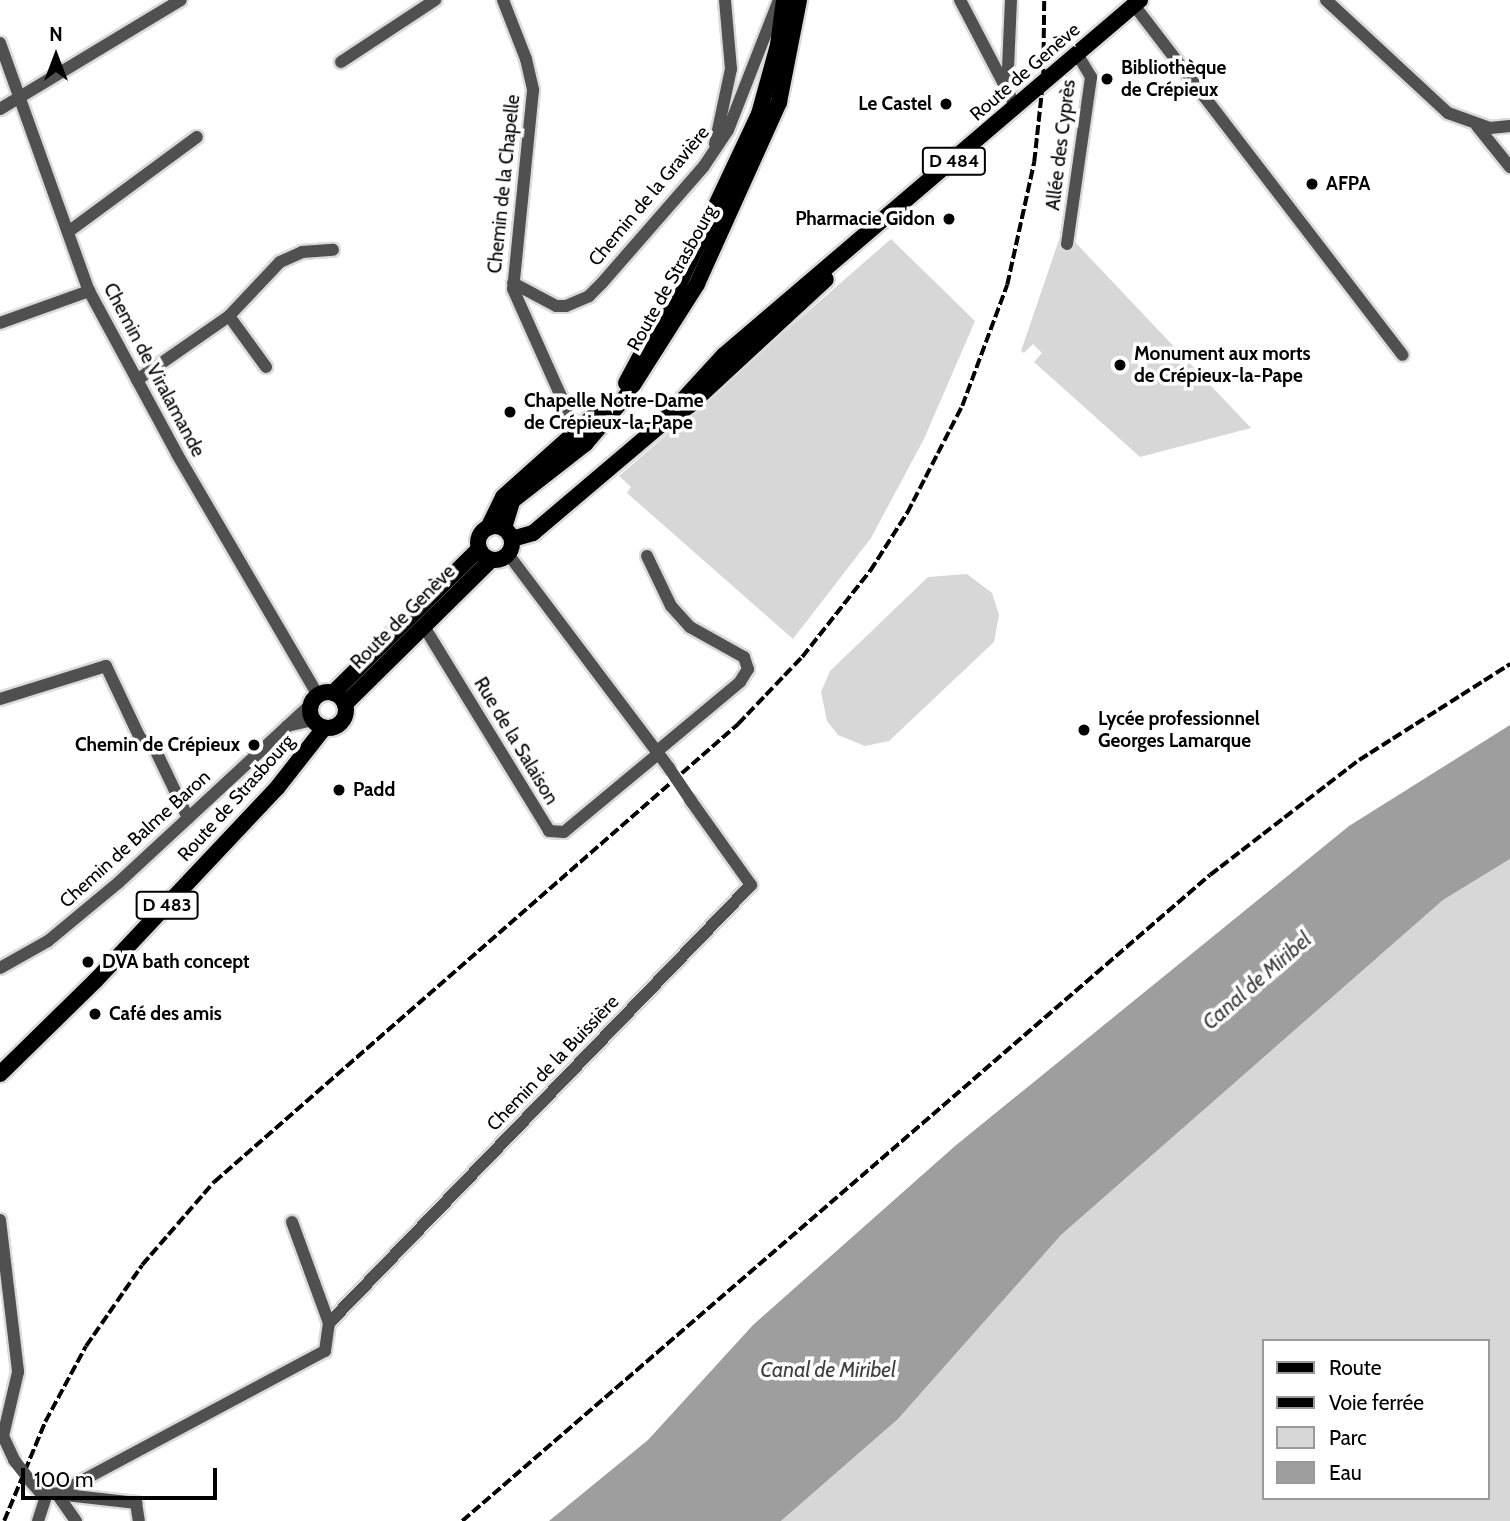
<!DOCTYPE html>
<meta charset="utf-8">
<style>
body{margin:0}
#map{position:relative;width:1510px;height:1521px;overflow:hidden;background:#fff;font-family:Cabin,sans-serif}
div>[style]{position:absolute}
.green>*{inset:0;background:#d7d7d7}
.water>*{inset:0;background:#9e9e9e}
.roads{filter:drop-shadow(2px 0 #dbdbdb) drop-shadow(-2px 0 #dbdbdb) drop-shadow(0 2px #dbdbdb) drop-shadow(0 -2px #dbdbdb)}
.minor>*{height:12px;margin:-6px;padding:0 6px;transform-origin:6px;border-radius:6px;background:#505050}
.major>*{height:16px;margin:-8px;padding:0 8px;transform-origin:8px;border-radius:8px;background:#000}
.major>.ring{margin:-8px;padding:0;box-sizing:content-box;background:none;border:16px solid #000;border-radius:50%}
.rail>*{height:3.5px;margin-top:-1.75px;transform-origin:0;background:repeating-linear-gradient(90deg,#000 0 10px,transparent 0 13.5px)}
.minor-bridge>*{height:12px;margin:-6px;padding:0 6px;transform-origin:6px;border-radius:6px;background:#505050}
.dots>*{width:19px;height:19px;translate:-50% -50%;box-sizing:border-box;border:4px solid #fff;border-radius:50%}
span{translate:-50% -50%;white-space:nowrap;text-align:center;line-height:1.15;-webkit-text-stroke:7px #fff;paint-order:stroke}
.shield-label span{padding:2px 5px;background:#fff;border:2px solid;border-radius:5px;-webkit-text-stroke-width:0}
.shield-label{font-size:18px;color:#000;font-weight:700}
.poi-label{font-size:19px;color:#000;font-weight:700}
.left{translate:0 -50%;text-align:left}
.right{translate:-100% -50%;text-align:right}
.street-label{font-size:19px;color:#000}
.water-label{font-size:21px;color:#3f3f3f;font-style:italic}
.legend{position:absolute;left:1262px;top:1339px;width:228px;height:161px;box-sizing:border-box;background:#fff;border:2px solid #999;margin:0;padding:9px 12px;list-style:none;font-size:21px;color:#000}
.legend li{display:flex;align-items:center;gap:14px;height:35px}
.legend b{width:35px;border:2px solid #999}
.north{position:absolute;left:21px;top:21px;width:70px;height:70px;-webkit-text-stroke:5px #fff;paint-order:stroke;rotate:0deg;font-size:19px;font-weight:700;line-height:28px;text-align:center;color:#000}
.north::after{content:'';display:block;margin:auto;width:24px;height:32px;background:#000;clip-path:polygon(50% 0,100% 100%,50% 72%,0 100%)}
.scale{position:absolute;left:21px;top:1468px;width:196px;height:32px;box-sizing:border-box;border:4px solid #000;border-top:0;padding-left:9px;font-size:21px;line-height:24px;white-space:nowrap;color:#000;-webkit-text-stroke:5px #fff;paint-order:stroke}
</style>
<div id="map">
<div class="green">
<i style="clip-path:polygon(1060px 237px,1073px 240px,1251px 428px,1140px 457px,1034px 362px,1042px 353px,1033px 344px,1024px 353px,1021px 351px)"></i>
<i style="clip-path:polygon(891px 239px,975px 321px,924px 439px,871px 538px,793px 639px,627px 493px,631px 487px,619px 476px)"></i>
<i style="clip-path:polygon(967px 574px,992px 593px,999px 615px,994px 642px,889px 741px,865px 746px,838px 735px,827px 721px,821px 692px,830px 671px,928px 577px)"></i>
<i style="clip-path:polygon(evenodd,1510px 859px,1510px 1521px,781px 1521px,898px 1419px,1061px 1235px,1443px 900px,1510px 859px,1263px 1341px,1487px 1341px,1487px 1498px,1263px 1498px,1263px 1341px)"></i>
</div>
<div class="water">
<i style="clip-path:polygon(1510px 725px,1510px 859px,1443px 900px,1061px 1235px,898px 1419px,781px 1521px,549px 1521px,648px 1440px,753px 1325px,955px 1146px,1349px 826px)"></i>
</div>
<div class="roads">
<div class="minor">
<i style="left:503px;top:0;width:63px;rotate:68.7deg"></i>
<i style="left:526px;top:59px;width:32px;rotate:77deg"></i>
<i style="left:533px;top:90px;width:200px;rotate:95.7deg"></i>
<i style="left:513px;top:289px;width:164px;rotate:65.9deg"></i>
<i style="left:960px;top:0;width:121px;rotate:62.4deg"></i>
<i style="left:1326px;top:0;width:166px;rotate:42.8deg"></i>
<i style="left:1448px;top:113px;width:45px;rotate:19.7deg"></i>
<i style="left:1490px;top:128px;width:20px;rotate:-6deg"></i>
<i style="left:1134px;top:5px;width:441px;rotate:52.5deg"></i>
<i style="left:0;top:43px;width:263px;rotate:70.3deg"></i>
<i style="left:89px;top:291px;width:185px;rotate:61.6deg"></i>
<i style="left:177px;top:454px;width:279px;rotate:59.7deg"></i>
<i style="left:341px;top:62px;width:113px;rotate:-33.4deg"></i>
<i style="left:1007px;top:91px;width:91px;rotate:-87.5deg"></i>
<i style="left:0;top:109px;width:211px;rotate:-31.1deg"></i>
<i style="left:1477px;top:126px;width:53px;rotate:51.2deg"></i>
<i style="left:715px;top:144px;width:77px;rotate:-78deg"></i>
<i style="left:731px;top:69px;width:69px;rotate:-95deg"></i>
<i style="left:68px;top:232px;width:160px;rotate:-36.4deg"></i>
<i style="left:1067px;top:244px;width:169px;rotate:-81.8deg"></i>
<i style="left:1091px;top:77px;width:27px;rotate:-121deg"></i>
<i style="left:513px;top:283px;width:49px;rotate:28.1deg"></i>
<i style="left:556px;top:306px;width:10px"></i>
<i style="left:566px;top:306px;width:25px;rotate:-23deg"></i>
<i style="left:589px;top:296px;width:18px;rotate:-45deg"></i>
<i style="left:602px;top:283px;width:155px;rotate:-48.9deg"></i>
<i style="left:704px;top:166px;width:43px;rotate:-56.3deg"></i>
<i style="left:728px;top:130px;width:140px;rotate:-68.6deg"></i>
<i style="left:229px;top:316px;width:63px;rotate:54deg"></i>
<i style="left:0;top:323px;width:95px;rotate:-19.8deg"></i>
<i style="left:137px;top:380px;width:112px;rotate:-34.8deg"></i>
<i style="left:229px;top:316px;width:74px;rotate:-46.6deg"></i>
<i style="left:280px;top:262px;width:24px;rotate:-24deg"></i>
<i style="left:302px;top:252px;width:31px;rotate:-4deg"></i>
<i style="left:508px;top:554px;width:268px;rotate:53deg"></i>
<i style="left:647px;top:556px;width:55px;rotate:64.4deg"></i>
<i style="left:671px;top:606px;width:28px;rotate:48deg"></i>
<i style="left:690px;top:627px;width:62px;rotate:29.1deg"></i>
<i style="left:744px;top:657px;width:13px;rotate:72deg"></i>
<i style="left:748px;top:669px;width:15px;rotate:122deg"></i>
<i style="left:740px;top:682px;width:109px;rotate:140.2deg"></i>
<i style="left:423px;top:625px;width:241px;rotate:58.5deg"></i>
<i style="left:549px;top:831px;width:15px;rotate:4deg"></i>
<i style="left:564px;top:832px;width:122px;rotate:-39.7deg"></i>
<i style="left:0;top:699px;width:111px;rotate:-17.3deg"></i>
<i style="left:106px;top:666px;width:80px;rotate:64.7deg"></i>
<i style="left:140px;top:738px;width:17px;rotate:33deg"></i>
<i style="left:154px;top:747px;width:79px;rotate:64.4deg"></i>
<i style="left:287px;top:726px;width:27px;rotate:-13deg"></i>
<i style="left:0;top:968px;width:55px;rotate:-29.4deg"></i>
<i style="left:48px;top:941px;width:91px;rotate:-39.6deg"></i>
<i style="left:118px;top:883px;width:262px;rotate:-42.8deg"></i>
<i style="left:0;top:1220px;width:153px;rotate:83.2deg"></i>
<i style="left:18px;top:1372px;width:66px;rotate:103.2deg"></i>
<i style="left:3px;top:1436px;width:26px;rotate:65deg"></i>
<i style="left:292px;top:1222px;width:108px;rotate:69.9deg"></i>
<i style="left:31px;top:1482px;width:12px;rotate:48deg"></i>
<i style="left:39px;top:1491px;width:18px;rotate:9deg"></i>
<i style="left:57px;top:1494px;width:33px;rotate:55deg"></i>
<i style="left:57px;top:1494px;width:304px;rotate:-28.1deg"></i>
<i style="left:325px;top:1351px;width:28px;rotate:-82deg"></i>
<i style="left:329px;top:1323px;width:608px;rotate:-46.07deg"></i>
<i style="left:751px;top:885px;width:103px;rotate:-125.5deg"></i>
<i style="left:57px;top:1494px;width:80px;rotate:6.5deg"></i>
<i style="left:136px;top:1503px;width:18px;rotate:81deg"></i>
<i style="left:38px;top:1521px;width:29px;rotate:-72deg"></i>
</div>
<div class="major">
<i style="left:626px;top:383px;width:112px;rotate:-61.8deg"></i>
<i style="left:679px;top:284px;width:188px;rotate:-64.8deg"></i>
<i style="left:759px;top:114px;width:72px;rotate:-74.6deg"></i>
<i style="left:778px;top:45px;width:45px;rotate:-82.4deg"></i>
<i style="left:659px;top:426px;width:96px;rotate:-47.5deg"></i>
<i style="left:724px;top:355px;width:547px;rotate:-40.48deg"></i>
<i class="ring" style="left:478px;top:526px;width:18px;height:18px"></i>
<i style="left:488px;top:528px;width:34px;rotate:-64deg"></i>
<i style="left:503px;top:497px;width:138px;rotate:-41.8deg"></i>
<i style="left:504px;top:528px;width:28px;rotate:-73deg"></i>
<i style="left:512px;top:501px;width:93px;rotate:-38deg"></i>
<i style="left:585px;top:444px;width:63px;rotate:-49.5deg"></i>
<i style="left:626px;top:396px;width:133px;rotate:-57.6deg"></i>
<i style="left:697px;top:284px;width:200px;rotate:-65.7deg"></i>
<i style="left:779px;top:102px;width:104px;rotate:-78.9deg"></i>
<i style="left:512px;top:539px;width:22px;rotate:-16deg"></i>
<i style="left:533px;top:533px;width:165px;rotate:-40.3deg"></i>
<i style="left:659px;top:426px;width:37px;rotate:-34deg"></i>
<i style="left:690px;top:405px;width:185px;rotate:-42.8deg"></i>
<i class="ring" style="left:310px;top:692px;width:20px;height:20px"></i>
<i style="left:333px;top:693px;width:205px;rotate:-44.6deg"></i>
<i style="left:345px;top:704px;width:205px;rotate:-44.6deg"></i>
<i style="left:0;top:1074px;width:134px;rotate:-44.4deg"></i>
<i style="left:96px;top:980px;width:264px;rotate:-46.7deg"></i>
<i style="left:277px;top:788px;width:76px;rotate:-51.9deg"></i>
</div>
</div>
<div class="rail">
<i style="left:4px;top:1521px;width:107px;rotate:-67.5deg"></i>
<i style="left:45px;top:1422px;width:86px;rotate:-61.7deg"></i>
<i style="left:86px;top:1346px;width:98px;rotate:-55.3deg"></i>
<i style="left:142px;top:1265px;width:110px;rotate:-49.1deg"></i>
<i style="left:214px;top:1182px;width:696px;rotate:-41.15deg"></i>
<i style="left:738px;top:724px;width:93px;rotate:-46.3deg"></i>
<i style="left:802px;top:657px;width:110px;rotate:-51.7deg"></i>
<i style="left:870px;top:571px;width:69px;rotate:-57.5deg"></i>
<i style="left:907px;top:513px;width:120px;rotate:-62.8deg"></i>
<i style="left:962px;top:406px;width:129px;rotate:-69.6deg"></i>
<i style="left:1007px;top:285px;width:126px;rotate:-77.6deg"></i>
<i style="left:1034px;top:162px;width:83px;rotate:-83.8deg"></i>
<i style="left:1043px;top:79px;width:79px;rotate:-89.3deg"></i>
<i style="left:462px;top:1521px;width:988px;rotate:-40.82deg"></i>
<i style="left:1210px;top:875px;width:188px;rotate:-37.7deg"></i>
<i style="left:1359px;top:760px;width:179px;rotate:-32.4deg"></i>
</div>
<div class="minor-bridge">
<i style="left:669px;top:768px;width:40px;rotate:56deg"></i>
<i style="left:14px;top:1460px;width:28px;rotate:52deg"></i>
</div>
<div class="dots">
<i style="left:1107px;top:79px;background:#000"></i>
<i style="left:946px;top:104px;background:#000"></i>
<i style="left:1312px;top:184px;background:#000"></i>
<i style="left:949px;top:219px;background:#000"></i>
<i style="left:1120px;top:365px;background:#000"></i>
<i style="left:510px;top:412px;background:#000"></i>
<i style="left:1084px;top:730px;background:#000"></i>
<i style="left:254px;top:745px;background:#000"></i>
<i style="left:339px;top:790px;background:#000"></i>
<i style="left:88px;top:962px;background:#000"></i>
<i style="left:95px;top:1014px;background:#000"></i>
</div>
<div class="shield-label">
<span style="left:954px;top:161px">D 484</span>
<span style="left:167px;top:905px">D 483</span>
</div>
<div class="poi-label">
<span class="left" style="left:1121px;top:79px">Bibliothèque<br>de Crépieux</span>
<span class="right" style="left:932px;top:104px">Le Castel</span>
<span class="left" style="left:1326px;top:184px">AFPA</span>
<span class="right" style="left:935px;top:219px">Pharmacie Gidon</span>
<span class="left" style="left:1134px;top:365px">Monument aux morts<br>de Crépieux-la-Pape</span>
<span class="left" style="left:524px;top:412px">Chapelle Notre-Dame<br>de Crépieux-la-Pape</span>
<span class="left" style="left:1098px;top:730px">Lycée professionnel<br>Georges Lamarque</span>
<span class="right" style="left:240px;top:745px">Chemin de Crépieux</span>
<span class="left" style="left:353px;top:790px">Padd</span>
<span class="left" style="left:102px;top:962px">DVA bath concept</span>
<span class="left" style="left:109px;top:1014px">Café des amis</span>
</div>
<div class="street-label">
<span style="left:1025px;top:72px;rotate:-41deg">Route de Genève</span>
<span style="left:1061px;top:145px;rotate:-83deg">Allée des Cyprès</span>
<span style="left:504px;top:184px;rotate:-84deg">Chemin de la Chapelle</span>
<span style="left:649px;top:196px;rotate:-50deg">Chemin de la Gravière</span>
<span style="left:672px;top:278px;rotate:-61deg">Route de Strasbourg</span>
<span style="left:154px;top:370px;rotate:62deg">Chemin de Viralamande</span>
<span style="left:403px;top:617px;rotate:-45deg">Route de Genève</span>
<span style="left:516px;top:741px;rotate:59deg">Rue de la Salaison</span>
<span style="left:236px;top:798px;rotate:-48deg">Route de Strasbourg</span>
<span style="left:135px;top:839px;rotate:-42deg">Chemin de Balme Baron</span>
<span style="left:553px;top:1063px;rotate:-46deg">Chemin de la Buissière</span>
</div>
<div class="water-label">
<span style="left:1257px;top:981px;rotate:-41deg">Canal de Miribel</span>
<span style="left:828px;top:1370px">Canal de Miribel</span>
</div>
<ul class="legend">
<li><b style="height:9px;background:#000"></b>Route</li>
<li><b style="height:9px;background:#000"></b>Voie ferrée</li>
<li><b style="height:19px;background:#d7d7d7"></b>Parc</li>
<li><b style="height:19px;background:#9e9e9e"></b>Eau</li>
</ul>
<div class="north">N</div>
<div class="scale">100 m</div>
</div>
